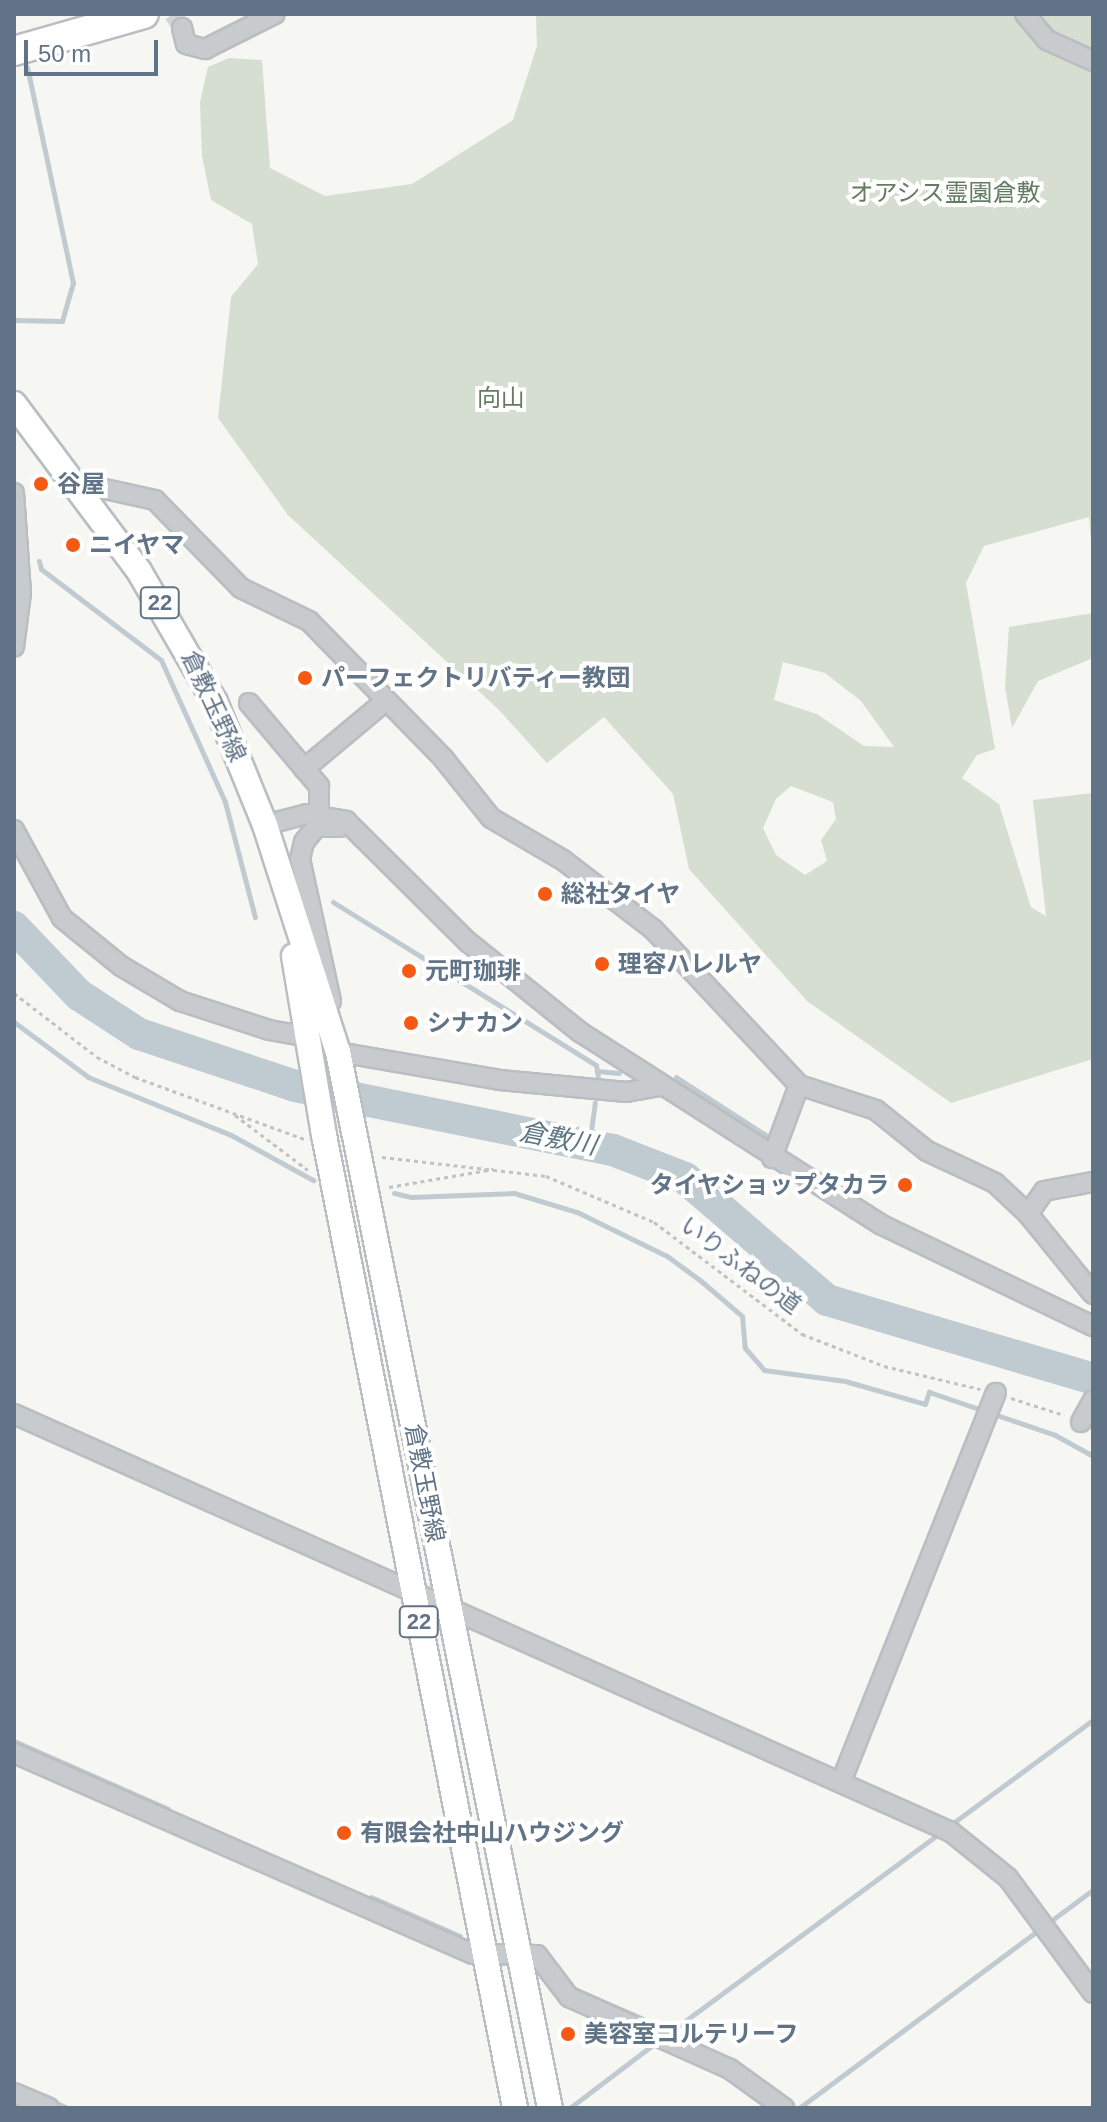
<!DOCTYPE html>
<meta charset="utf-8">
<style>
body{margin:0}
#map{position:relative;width:1107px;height:2122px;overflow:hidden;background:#f6f6f2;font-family:Helvetica,"Noto Sans JP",sans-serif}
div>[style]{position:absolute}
.green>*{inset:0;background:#d6ded2}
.stream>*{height:5px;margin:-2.5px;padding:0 2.5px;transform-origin:2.5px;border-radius:2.5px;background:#c0cbd1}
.river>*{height:32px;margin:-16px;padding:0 16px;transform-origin:16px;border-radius:16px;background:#c0cbd1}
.minor-tunnel>*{height:18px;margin-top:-9px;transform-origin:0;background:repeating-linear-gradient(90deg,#d1d5d7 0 18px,transparent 0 27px)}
.path>*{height:3px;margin-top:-1.5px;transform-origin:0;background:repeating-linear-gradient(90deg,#c0c2c4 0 4px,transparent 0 8px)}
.roads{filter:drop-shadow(2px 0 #babdc1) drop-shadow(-2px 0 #babdc1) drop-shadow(0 2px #babdc1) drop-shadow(0 -2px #babdc1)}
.minor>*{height:18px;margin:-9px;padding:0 9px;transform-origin:9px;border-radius:9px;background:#c8cbce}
.major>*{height:24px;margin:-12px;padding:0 12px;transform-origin:12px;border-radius:12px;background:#fff}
.highway>*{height:28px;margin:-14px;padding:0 14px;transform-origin:14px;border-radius:14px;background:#fff}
.dots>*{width:22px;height:22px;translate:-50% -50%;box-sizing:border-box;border:4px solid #fff;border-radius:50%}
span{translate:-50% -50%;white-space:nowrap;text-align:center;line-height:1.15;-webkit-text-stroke:8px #fff;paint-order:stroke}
.shield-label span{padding:2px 6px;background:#fff;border:2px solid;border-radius:6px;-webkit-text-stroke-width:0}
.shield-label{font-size:22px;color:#617386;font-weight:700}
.park-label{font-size:24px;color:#647d61}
.poi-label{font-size:24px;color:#617386;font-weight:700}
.left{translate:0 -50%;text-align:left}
.right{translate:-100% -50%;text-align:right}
.street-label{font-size:24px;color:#617386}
.water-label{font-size:26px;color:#5d7683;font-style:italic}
.frame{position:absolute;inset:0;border:16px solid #617386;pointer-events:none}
.scale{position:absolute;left:24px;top:40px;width:134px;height:36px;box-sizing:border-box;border:4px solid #617386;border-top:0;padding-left:10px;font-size:24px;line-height:28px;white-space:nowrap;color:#617386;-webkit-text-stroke:6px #fff;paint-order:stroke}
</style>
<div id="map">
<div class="green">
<i style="clip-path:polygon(evenodd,536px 14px,1093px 14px,1093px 567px,1089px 517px,984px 546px,966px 583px,995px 749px,977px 755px,962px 778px,999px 804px,1031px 907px,1046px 916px,1033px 800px,1093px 793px,1093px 1059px,951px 1103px,807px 1001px,689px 869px,673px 794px,604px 717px,547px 763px,498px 709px,288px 515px,218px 418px,231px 297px,258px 264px,252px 224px,211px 200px,202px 156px,200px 102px,208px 67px,229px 58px,262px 60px,270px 168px,325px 196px,412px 184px,513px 120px,537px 46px,536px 14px,783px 662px,825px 673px,861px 701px,894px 747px,864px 746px,817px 714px,774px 700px,783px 662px,536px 14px,791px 786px,833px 802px,836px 819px,821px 840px,827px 861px,805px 875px,776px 855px,763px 828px,776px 799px,791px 786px)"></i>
<i style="clip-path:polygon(1093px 613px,1093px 658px,1038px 681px,1012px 728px,1005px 687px,1009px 627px)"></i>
</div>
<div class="stream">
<i style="left:14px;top:320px;width:48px;rotate:1.2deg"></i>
<i style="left:62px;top:321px;width:40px;rotate:-74deg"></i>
<i style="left:73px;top:283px;width:221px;rotate:-102deg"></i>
<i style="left:39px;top:561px;width:8px;rotate:76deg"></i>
<i style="left:41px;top:569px;width:151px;rotate:37.2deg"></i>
<i style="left:161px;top:660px;width:156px;rotate:65.7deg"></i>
<i style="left:225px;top:802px;width:119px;rotate:75.4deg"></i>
<i style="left:333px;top:902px;width:309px;rotate:31.8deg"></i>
<i style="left:596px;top:1065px;width:12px;rotate:81deg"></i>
<i style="left:14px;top:1022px;width:92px;rotate:36.6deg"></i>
<i style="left:88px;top:1077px;width:154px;rotate:22.1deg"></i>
<i style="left:231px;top:1135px;width:94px;rotate:28.8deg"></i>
<i style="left:597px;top:1071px;width:22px;rotate:5deg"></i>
<i style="left:676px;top:1077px;width:114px;rotate:32.9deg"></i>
<i style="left:589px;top:1145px;width:43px;rotate:-82.1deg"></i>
<i style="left:394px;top:1193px;width:17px;rotate:13deg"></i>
<i style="left:411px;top:1197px;width:103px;rotate:-2.2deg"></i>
<i style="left:514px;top:1193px;width:66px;rotate:16.8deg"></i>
<i style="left:577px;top:1212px;width:100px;rotate:26.1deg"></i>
<i style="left:667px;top:1256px;width:42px;rotate:36.3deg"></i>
<i style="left:701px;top:1281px;width:54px;rotate:40.5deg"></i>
<i style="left:742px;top:1316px;width:32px;rotate:85deg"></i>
<i style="left:745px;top:1348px;width:29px;rotate:49deg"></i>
<i style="left:764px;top:1370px;width:82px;rotate:7.7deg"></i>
<i style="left:845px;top:1381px;width:83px;rotate:16deg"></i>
<i style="left:925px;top:1404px;width:13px;rotate:-72deg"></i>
<i style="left:929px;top:1392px;width:133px;rotate:18.8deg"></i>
<i style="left:1055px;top:1435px;width:43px;rotate:28.9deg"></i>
<i style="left:14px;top:1741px;width:168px;rotate:23.8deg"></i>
<i style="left:949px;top:1826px;width:179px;rotate:-36.4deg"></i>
<i style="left:371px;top:1897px;width:97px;rotate:23.7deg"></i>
<i style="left:572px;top:1988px;width:108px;rotate:23.5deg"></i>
<i style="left:666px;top:2035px;width:342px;rotate:-36.4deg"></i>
<i style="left:52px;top:2101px;width:17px;rotate:24deg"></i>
<i style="left:571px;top:2107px;width:109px;rotate:-37.2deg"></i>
<i style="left:799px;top:2108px;width:366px;rotate:-36.6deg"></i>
</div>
<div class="river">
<i style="left:14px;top:927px;width:94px;rotate:46.3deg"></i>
<i style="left:79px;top:995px;width:72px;rotate:33deg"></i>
<i style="left:139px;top:1034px;width:164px;rotate:18.4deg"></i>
<i style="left:295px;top:1086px;width:324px;rotate:11.4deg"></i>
<i style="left:613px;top:1150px;width:77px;rotate:21.3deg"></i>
<i style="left:685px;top:1178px;width:187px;rotate:40.7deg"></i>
<i style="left:827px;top:1300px;width:277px;rotate:16.5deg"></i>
</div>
<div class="minor-tunnel">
<i style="left:173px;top:14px;width:17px;rotate:57deg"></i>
</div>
<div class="path">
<i style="left:14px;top:993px;width:105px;rotate:37.6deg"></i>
<i style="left:97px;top:1057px;width:43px;rotate:27.8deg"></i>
<i style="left:135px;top:1077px;width:180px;rotate:20.1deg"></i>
<i style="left:235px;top:1115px;width:91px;rotate:37deg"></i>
<i style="left:382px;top:1157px;width:165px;rotate:6.6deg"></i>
<i style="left:546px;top:1176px;width:117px;rotate:23.1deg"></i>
<i style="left:654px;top:1222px;width:186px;rotate:37.1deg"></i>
<i style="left:802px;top:1334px;width:88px;rotate:21.3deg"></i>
<i style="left:884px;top:1366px;width:99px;rotate:13.5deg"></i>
<i style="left:389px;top:1187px;width:106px;rotate:-9.8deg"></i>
<i style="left:1011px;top:1398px;width:56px;rotate:17.8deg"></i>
</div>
<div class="roads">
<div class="minor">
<i style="left:1025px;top:14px;width:34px;rotate:50deg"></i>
<i style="left:1047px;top:40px;width:51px;rotate:24.5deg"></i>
<i style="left:182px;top:28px;width:16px;rotate:76deg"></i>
<i style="left:186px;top:44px;width:20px;rotate:15deg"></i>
<i style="left:205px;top:49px;width:78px;rotate:-26.6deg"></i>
<i style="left:73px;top:482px;width:84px;rotate:12.4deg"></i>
<i style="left:155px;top:500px;width:123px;rotate:45.7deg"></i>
<i style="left:241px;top:588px;width:76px;rotate:25.9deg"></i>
<i style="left:309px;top:621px;width:192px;rotate:45.6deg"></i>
<i style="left:443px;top:758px;width:77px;rotate:51.3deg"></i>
<i style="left:491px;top:818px;width:83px;rotate:30.3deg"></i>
<i style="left:563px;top:860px;width:113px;rotate:37.5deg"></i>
<i style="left:653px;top:929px;width:214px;rotate:46.9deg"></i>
<i style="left:799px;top:1085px;width:78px;rotate:110.3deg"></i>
<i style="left:14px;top:493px;width:100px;rotate:86deg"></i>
<i style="left:21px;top:593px;width:54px;rotate:97.4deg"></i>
<i style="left:249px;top:703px;width:109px;rotate:49.9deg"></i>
<i style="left:319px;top:786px;width:28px;rotate:90deg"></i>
<i style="left:304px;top:769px;width:104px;rotate:-39.9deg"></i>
<i style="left:265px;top:825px;width:43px;rotate:-14.7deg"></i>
<i style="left:307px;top:814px;width:40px;rotate:10deg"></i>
<i style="left:346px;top:821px;width:172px;rotate:44.8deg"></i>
<i style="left:468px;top:942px;width:144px;rotate:38.8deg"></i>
<i style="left:580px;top:1032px;width:358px;rotate:32.6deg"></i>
<i style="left:882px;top:1225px;width:234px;rotate:25.6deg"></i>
<i style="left:14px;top:830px;width:100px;rotate:61.4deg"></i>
<i style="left:62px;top:918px;width:76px;rotate:39.1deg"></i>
<i style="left:121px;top:966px;width:69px;rotate:30.7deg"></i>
<i style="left:180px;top:1001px;width:94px;rotate:18deg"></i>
<i style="left:269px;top:1030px;width:40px;rotate:10deg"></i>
<i style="left:331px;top:1001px;width:145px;rotate:-102.3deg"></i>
<i style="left:300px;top:859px;width:17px;rotate:-77deg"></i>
<i style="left:304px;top:842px;width:19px;rotate:-51deg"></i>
<i style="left:316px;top:827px;width:24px"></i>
<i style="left:337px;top:1042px;width:10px;rotate:84deg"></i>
<i style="left:338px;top:1052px;width:164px;rotate:9.8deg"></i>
<i style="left:500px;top:1080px;width:127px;rotate:5.4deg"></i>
<i style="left:626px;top:1092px;width:35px;rotate:-10deg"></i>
<i style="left:799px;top:1085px;width:81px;rotate:18deg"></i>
<i style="left:876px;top:1110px;width:65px;rotate:38.8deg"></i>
<i style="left:927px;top:1151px;width:75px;rotate:25.2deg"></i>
<i style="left:995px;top:1183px;width:45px;rotate:43.2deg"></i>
<i style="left:1028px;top:1214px;width:103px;rotate:50.9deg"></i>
<i style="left:1028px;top:1214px;width:28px;rotate:-55deg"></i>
<i style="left:1044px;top:1191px;width:50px;rotate:-10.4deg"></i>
<i style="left:14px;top:1414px;width:1026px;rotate:24.04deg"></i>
<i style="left:951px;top:1832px;width:73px;rotate:38.9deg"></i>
<i style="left:1008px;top:1878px;width:143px;rotate:53.5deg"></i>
<i style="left:1081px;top:1422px;width:25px;rotate:-61deg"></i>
<i style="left:14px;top:1753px;width:501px;rotate:23.65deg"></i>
<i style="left:473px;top:1954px;width:64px;rotate:0.9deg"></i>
<i style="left:537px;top:1955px;width:53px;rotate:52.7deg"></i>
<i style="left:569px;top:1997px;width:176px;rotate:24.1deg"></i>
<i style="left:730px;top:2069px;width:67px;rotate:35.8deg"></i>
<i style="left:841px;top:1782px;width:419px;rotate:-68.3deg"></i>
<i style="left:14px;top:2093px;width:38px;rotate:23deg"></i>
</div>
<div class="major">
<i style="left:14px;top:404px;width:209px;rotate:53.2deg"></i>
<i style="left:139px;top:571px;width:151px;rotate:59.9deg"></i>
<i style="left:215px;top:702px;width:133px;rotate:67.9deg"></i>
<i style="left:265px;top:825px;width:238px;rotate:72.2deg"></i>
<i style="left:338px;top:1052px;width:1077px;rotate:78.65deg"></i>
<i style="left:294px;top:956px;width:181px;rotate:80.5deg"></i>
<i style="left:324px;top:1135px;width:992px;rotate:78.89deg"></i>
</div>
<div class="highway">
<i style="left:14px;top:51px;width:135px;rotate:-15.9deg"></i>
</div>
</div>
<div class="dots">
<i style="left:41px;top:484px;background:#f65912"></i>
<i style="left:73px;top:545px;background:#f65912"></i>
<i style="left:305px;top:678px;background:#f65912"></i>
<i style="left:545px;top:894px;background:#f65912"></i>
<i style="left:602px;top:964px;background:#f65912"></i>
<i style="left:409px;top:971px;background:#f65912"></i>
<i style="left:411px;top:1023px;background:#f65912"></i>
<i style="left:905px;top:1185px;background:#f65912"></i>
<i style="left:344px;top:1833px;background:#f65912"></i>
<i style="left:568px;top:2034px;background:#f65912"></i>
</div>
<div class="shield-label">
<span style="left:160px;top:603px">22</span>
<span style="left:419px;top:1622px">22</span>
</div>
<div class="park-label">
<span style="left:945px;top:193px">オアシス霊園倉敷</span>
<span style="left:501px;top:398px">向山</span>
</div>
<div class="poi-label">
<span class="left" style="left:57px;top:484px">谷屋</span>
<span class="left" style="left:89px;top:545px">ニイヤマ</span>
<span class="left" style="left:321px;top:678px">パーフェクトリバティー教団</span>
<span class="left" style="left:561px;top:894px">総社タイヤ</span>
<span class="left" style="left:618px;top:964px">理容ハレルヤ</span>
<span class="left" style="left:425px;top:971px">元町珈琲</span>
<span class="left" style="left:427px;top:1023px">シナカン</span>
<span class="right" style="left:889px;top:1185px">タイヤショップタカラ</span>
<span class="left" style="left:360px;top:1833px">有限会社中山ハウジング</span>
<span class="left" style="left:584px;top:2034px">美容室コルテリーフ</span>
</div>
<div class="street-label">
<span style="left:214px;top:706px;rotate:65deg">倉敷玉野線</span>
<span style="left:741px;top:1265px;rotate:37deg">いりふねの道</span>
<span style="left:425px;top:1483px;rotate:79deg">倉敷玉野線</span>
</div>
<div class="water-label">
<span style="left:558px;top:1139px;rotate:11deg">倉敷川</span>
</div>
<div class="frame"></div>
<div class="scale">50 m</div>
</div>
